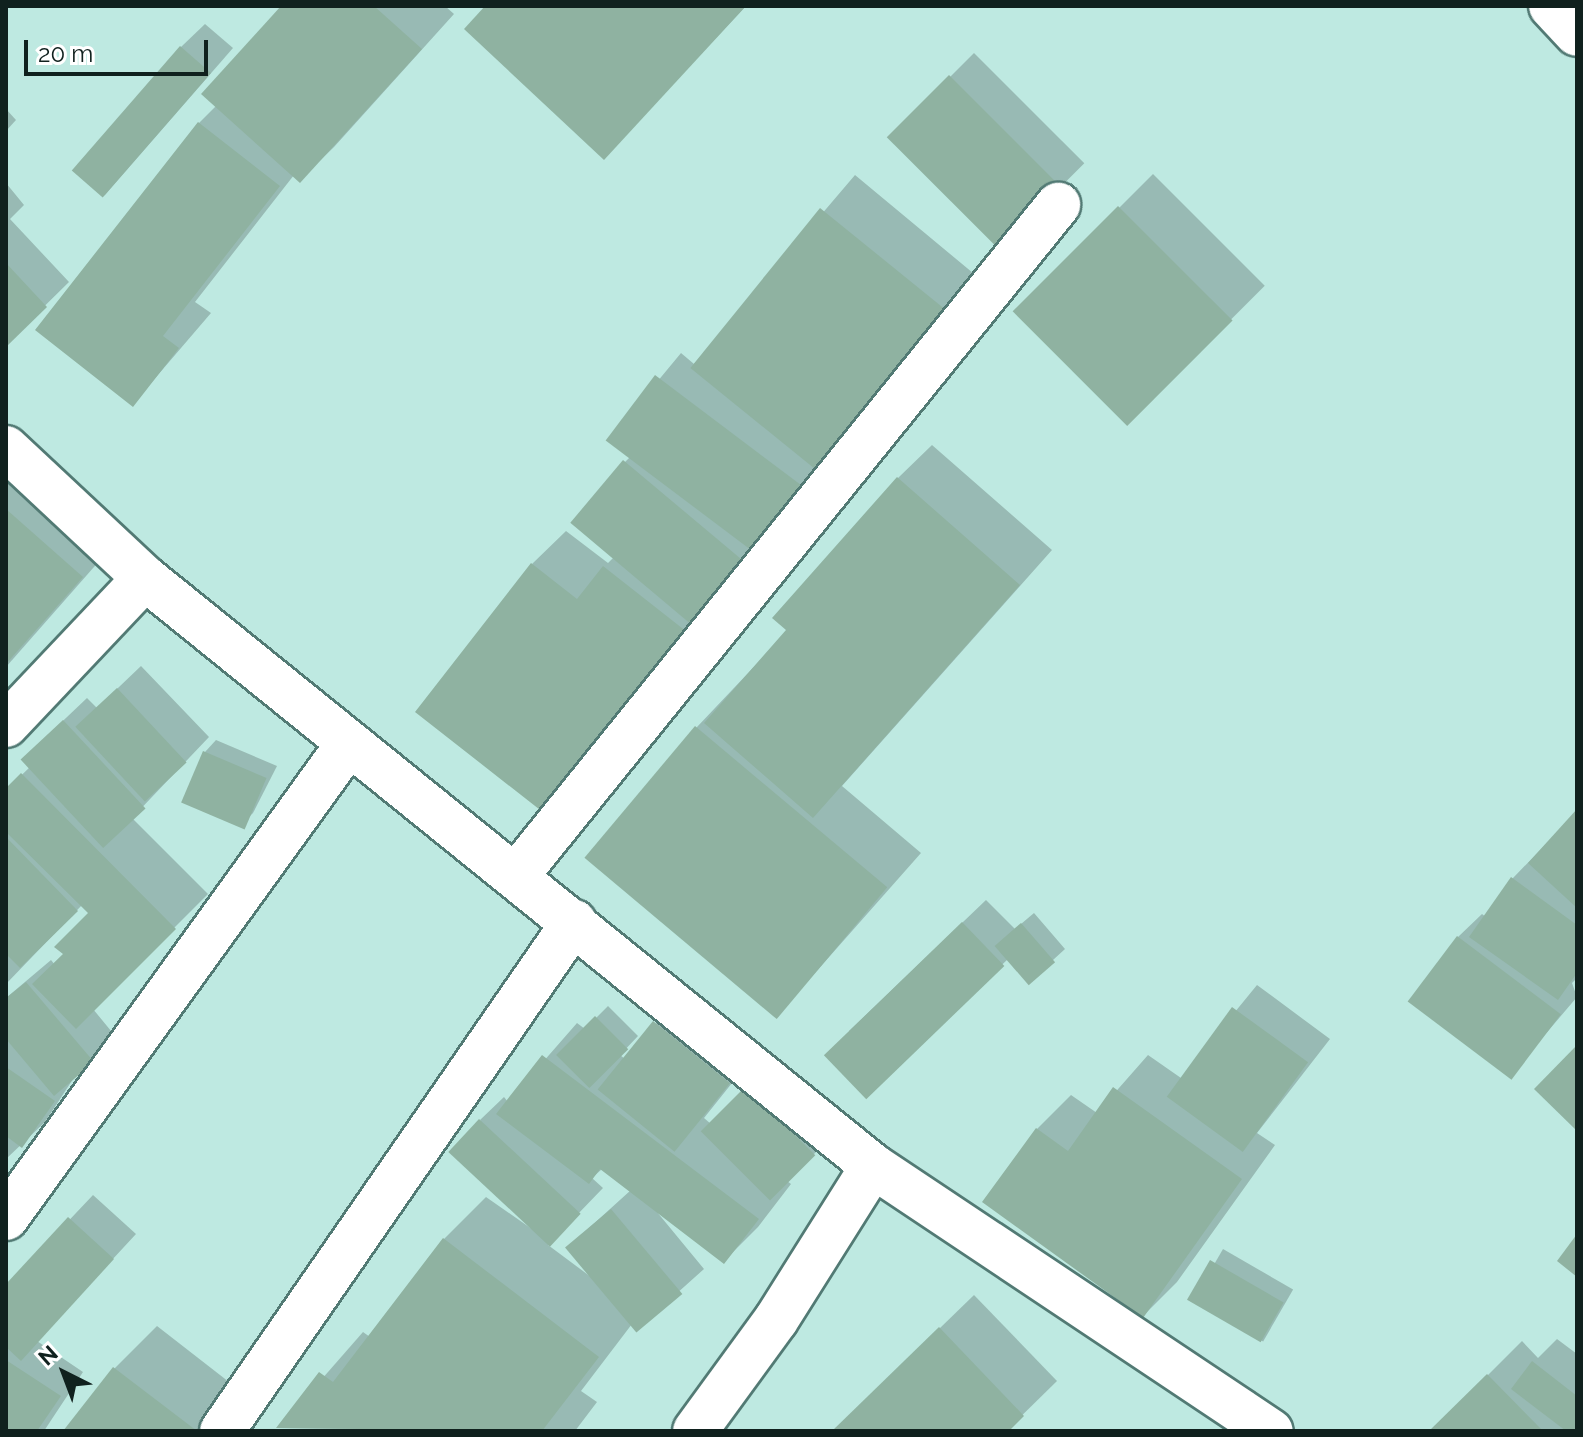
<!DOCTYPE html>
<style>
body{margin:0}
#map{position:relative;width:1583px;height:1437px;overflow:hidden;background:#bee9e1;font-family:Raleway,sans-serif}
div>[style]{position:absolute}
.shadow>*{inset:0;background:#0003;transform-origin:0 0}
.building>*{inset:0;background:#8fb2a1;transform-origin:0 0}
.roads{filter:drop-shadow(2px 0 #527a74) drop-shadow(-2px 0 #527a74) drop-shadow(0 2px #527a74) drop-shadow(0 -2px #527a74)}
.minor>*{height:44px;margin:-22px;padding:0 22px;transform-origin:22px;border-radius:22px;background:#fff}
span{translate:-50% -50%;white-space:nowrap;text-align:center;line-height:1.15;-webkit-text-stroke:7px #fff;paint-order:stroke}
.frame{position:absolute;inset:0;border:8px solid #10211e;pointer-events:none}
.north{position:absolute;left:24px;top:1333px;width:80px;height:80px;-webkit-text-stroke:6px #fff;paint-order:stroke;rotate:318deg;font-size:22px;font-weight:700;line-height:32px;text-align:center;color:#10211e}
.north::after{content:'';display:block;margin:auto;width:28px;height:36px;background:#10211e;clip-path:polygon(50% 0,100% 100%,50% 72%,0 100%)}
.scale{position:absolute;left:24px;top:40px;width:184px;height:36px;box-sizing:border-box;border:4px solid #10211e;border-top:0;padding-left:10px;font-size:24px;line-height:28px;white-space:nowrap;color:#10211e;-webkit-text-stroke:6px #fff;paint-order:stroke}
</style>
<div id="map">
<div class="shadow">
<i style="clip-path:polygon(283px 6px,445px 6px,454px 14px,334px 147px,300px 180px,294px 175px,195px 302px,211px 313px,133px 404px,199px 123px,217px 105px)"></i>
<i style="clip-path:polygon(488px 6px,746px 6px,604px 157px)"></i>
<i style="clip-path:polygon(205px 24px,233px 48px,104px 196px,181px 47px)"></i>
<i style="left:974px;top:53px;width:156px;height:120px;rotate:45deg"></i>
<i style="clip-path:polygon(6px 109px,16px 120px,6px 131px)"></i>
<i style="left:1153px;top:174px;width:158px;height:194px;rotate:45deg"></i>
<i style="clip-path:polygon(855px 175px,979px 278px,577px 776px,532px 564px,566px 531px,608px 563px,614px 557px,625px 462px,630px 457px,609px 440px,681px 353px,694px 364px)"></i>
<i style="clip-path:polygon(6px 183px,24px 205px,10px 219px,69px 282px,6px 344px)"></i>
<i style="clip-path:polygon(6px 431px,123px 534px,6px 667px)"></i>
<i style="clip-path:polygon(932px 445px,1052px 550px,842px 786px,921px 853px,776px 1017px,587px 857px,697px 727px,789px 630px,898px 478px)"></i>
<i style="clip-path:polygon(141px 666px,209px 737px,132px 818px,208px 894px,93px 1009px,116px 1037px,75px 1076px,45px 1122px,6px 1159px,6px 998px,51px 960px,55px 965px,65px 954px,91px 913px,82px 905px,6px 984px,6px 790px,30px 767px,47px 736px,87px 698px,97px 708px)"></i>
<i style="clip-path:polygon(216px 740px,277px 766px,253px 813px,241px 825px,205px 752px)"></i>
<i style="clip-path:polygon(1577px 812px,1577px 978px,1572px 983px,1577px 997px,1509px 1077px,1458px 937px,1482px 914px,1486px 917px,1513px 878px)"></i>
<i style="clip-path:polygon(986px 900px,1015px 929px,1034px 913px,1065px 949px,1053px 960px,1008px 959px,865px 1096px,849px 1031px)"></i>
<i style="clip-path:polygon(1257px 985px,1330px 1039px,1257px 1133px,1275px 1145px,1177px 1282px,1143px 1316px,1037px 1129px,1071px 1095px,1097px 1113px,1148px 1055px,1181px 1078px)"></i>
<i style="clip-path:polygon(evenodd,678px 999px,752px 1058px,704px 1118px,711px 1124px,771px 1064px,838px 1130px,787px 1181px,791px 1184px,758px 1227px,724px 1261px,657px 1212px,704px 1269px,637px 1329px,632px 1324px,581px 1391px,597px 1402px,575px 1431px,279px 1428px,363px 1332px,370px 1337px,444px 1239px,486px 1197px,539px 1234px,480px 1120px,504px 1097px,508px 1102px,577px 1023px,585px 1029px,608px 1006px,638px 1036px,620px 1055px,625px 1059px,678px 999px,602px 1169px,631px 1190px,568px 1247px,591px 1277px,548px 1245px,603px 1188px,592px 1178px,602px 1169px)"></i>
<i style="clip-path:polygon(93px 1195px,136px 1234px,37px 1341px,83px 1372px,44px 1431px,6px 1431px,6px 1287px)"></i>
<i style="left:1223px;top:1249px;width:81px;height:60px;rotate:30deg"></i>
<i style="clip-path:polygon(974px 1295px,1057px 1381px,1006px 1431px,834px 1431px)"></i>
<i style="clip-path:polygon(157px 1326px,247px 1396px,219px 1431px,66px 1431px,115px 1368px)"></i>
<i style="clip-path:polygon(1557px 1339px,1577px 1354px,1577px 1431px,1432px 1431px,1522px 1341px,1538px 1358px)"></i>
</div>
<div class="building">
<i style="clip-path:polygon(281px 6px,374px 6px,422px 49px,300px 183px,201px 94px)"></i>
<i style="clip-path:polygon(485px 6px,746px 6px,604px 160px,464px 29px)"></i>
<i style="left:180px;top:46px;width:41px;height:165px;rotate:41deg"></i>
<i style="left:949px;top:75px;width:160px;height:88px;rotate:45deg"></i>
<i style="clip-path:polygon(198px 122px,280px 186px,163px 336px,179px 348px,133px 407px,35px 330px)"></i>
<i style="left:1118px;top:206px;width:162px;height:149px;rotate:45deg"></i>
<i style="left:820px;top:208px;width:164px;height:206px;rotate:39deg"></i>
<i style="clip-path:polygon(6px 263px,47px 307px,6px 347px)"></i>
<i style="left:655px;top:375px;width:192px;height:82px;rotate:37deg"></i>
<i style="left:623px;top:460px;width:165px;height:82px;rotate:40deg"></i>
<i style="clip-path:polygon(897px 477px,1020px 585px,813px 818px,704px 723px,786px 630px,772px 618px)"></i>
<i style="clip-path:polygon(6px 509px,83px 577px,6px 664px)"></i>
<i style="clip-path:polygon(531px 563px,577px 599px,603px 566px,687px 632px,544px 813px,415px 712px)"></i>
<i style="left:117px;top:688px;width:102px;height:57px;rotate:47deg"></i>
<i style="left:63px;top:720px;width:121px;height:58px;rotate:47deg"></i>
<i style="left:695px;top:726px;width:251px;height:172px;rotate:40deg"></i>
<i style="left:203px;top:751px;width:69px;height:56px;rotate:23deg"></i>
<i style="clip-path:polygon(21px 773px,176px 929px,76px 1029px,32px 984px,63px 954px,54px 947px,88px 913px,6px 832px,6px 788px)"></i>
<i style="clip-path:polygon(1577px 809px,1577px 908px,1528px 863px)"></i>
<i style="clip-path:polygon(6px 837px,78px 911px,20px 968px,6px 954px)"></i>
<i style="clip-path:polygon(1511px 877px,1577px 925px,1577px 973px,1558px 1000px,1469px 937px)"></i>
<i style="left:962px;top:922px;width:61px;height:192px;rotate:46deg"></i>
<i style="left:1021px;top:923px;width:52px;height:35px;rotate:49deg"></i>
<i style="left:1457px;top:936px;width:130px;height:82px;rotate:37deg"></i>
<i style="clip-path:polygon(26px 982px,94px 1062px,54px 1096px,6px 1039px,6px 998px)"></i>
<i style="left:1232px;top:1007px;width:94px;height:111px;rotate:36deg"></i>
<i style="left:595px;top:1016px;width:47px;height:55px;rotate:45deg"></i>
<i style="left:653px;top:1021px;width:99px;height:88px;rotate:39deg"></i>
<i style="clip-path:polygon(1577px 1045px,1577px 1131px,1534px 1089px)"></i>
<i style="clip-path:polygon(542px 1055px,759px 1219px,724px 1264px,600px 1169px,589px 1184px,496px 1114px)"></i>
<i style="clip-path:polygon(6px 1067px,55px 1101px,22px 1148px,6px 1136px)"></i>
<i style="left:746px;top:1086px;width:98px;height:64px;rotate:45deg"></i>
<i style="clip-path:polygon(1113px 1087px,1242px 1179px,1143px 1318px,982px 1202px,1036px 1128px,1068px 1151px)"></i>
<i style="left:479px;top:1119px;width:139px;height:45px;rotate:43deg"></i>
<i style="left:611px;top:1209px;width:111px;height:60px;rotate:50deg"></i>
<i style="clip-path:polygon(68px 1217px,114px 1259px,21px 1361px,6px 1347px,6px 1284px)"></i>
<i style="clip-path:polygon(1577px 1234px,1577px 1277px,1557px 1261px)"></i>
<i style="clip-path:polygon(443px 1238px,599px 1357px,542px 1431px,276px 1428px,319px 1372px,333px 1382px)"></i>
<i style="left:1210px;top:1260px;width:85px;height:46px;rotate:30deg"></i>
<i style="clip-path:polygon(939px 1327px,1024px 1416px,1009px 1431px,832px 1431px)"></i>
<i style="clip-path:polygon(6px 1360px,61px 1396px,37px 1431px,6px 1431px)"></i>
<i style="clip-path:polygon(1532px 1361px,1577px 1396px,1577px 1431px,1566px 1431px,1511px 1389px)"></i>
<i style="clip-path:polygon(113px 1367px,197px 1431px,63px 1431px)"></i>
<i style="clip-path:polygon(1487px 1374px,1543px 1431px,1429px 1431px)"></i>
</div>
<div class="roads">
<div class="minor">
<i style="left:1551px;top:6px;width:38px;rotate:47deg"></i>
<i style="left:6px;top:448px;width:190px;rotate:43.1deg"></i>
<i style="left:145px;top:578px;width:936px;rotate:38.93deg"></i>
<i style="left:6px;top:725px;width:202px;rotate:-46.6deg"></i>
<i style="left:516px;top:876px;width:863px;rotate:-51.07deg"></i>
<i style="left:6px;top:1218px;width:586px;rotate:-54.17deg"></i>
<i style="left:222px;top:1431px;width:619px;rotate:-55.33deg"></i>
<i style="left:695px;top:1431px;width:137px;rotate:-53.9deg"></i>
<i style="left:776px;top:1320px;width:182px;rotate:-57.8deg"></i>
<i style="left:873px;top:1166px;width:478px;rotate:33.7deg"></i>
</div>
</div>
<div class="frame"></div>
<div class="north">N</div>
<div class="scale">20 m</div>
</div>
